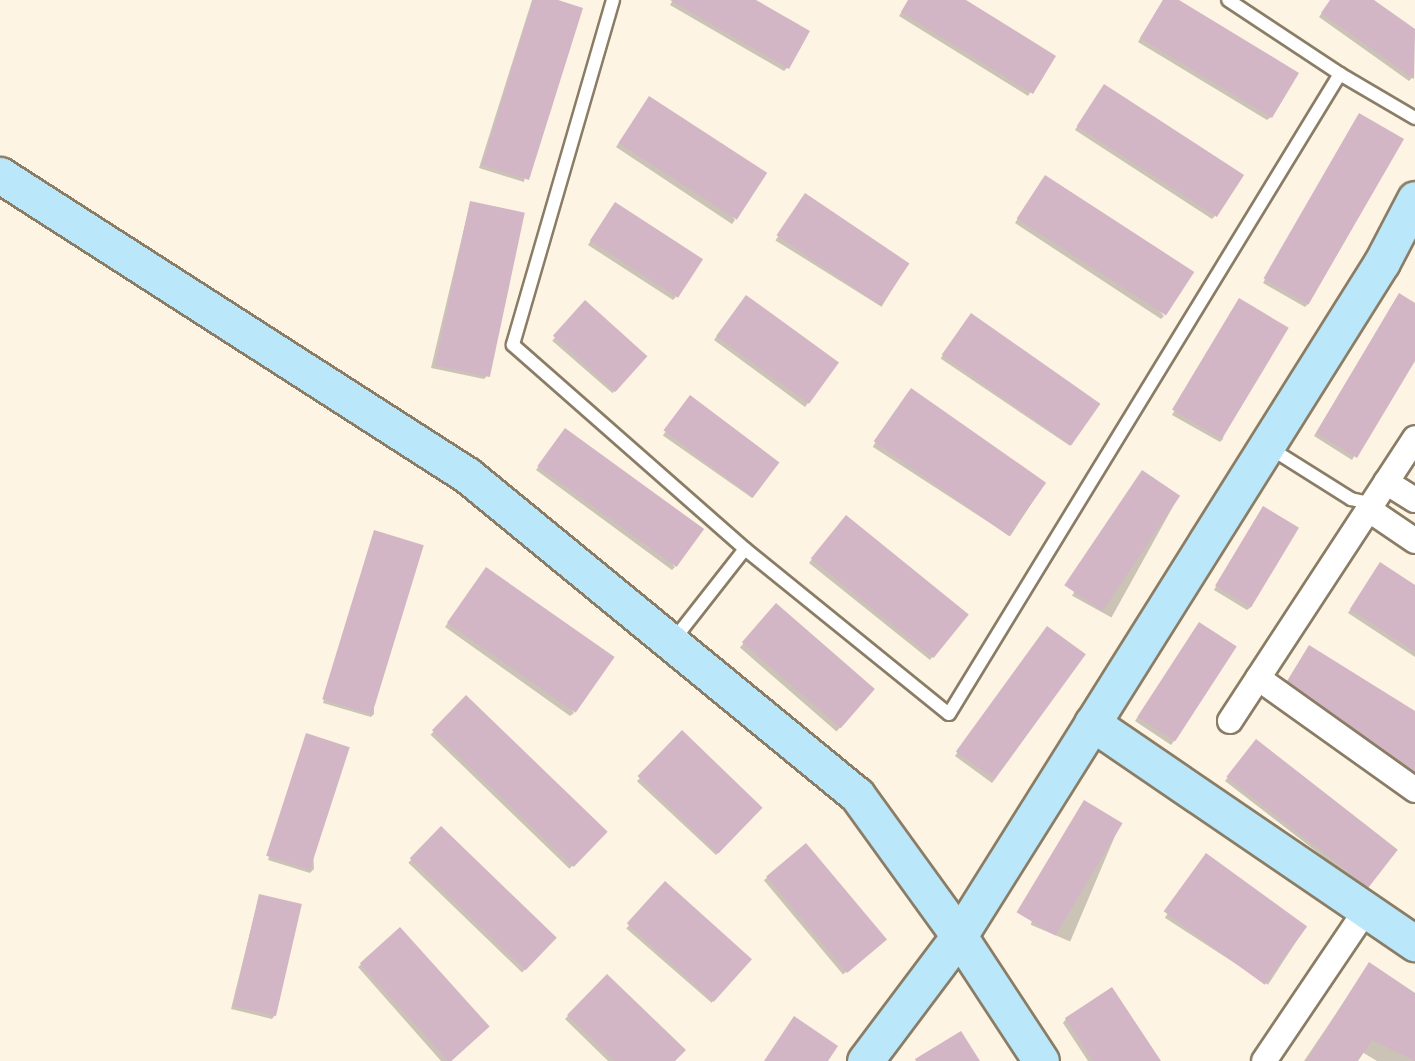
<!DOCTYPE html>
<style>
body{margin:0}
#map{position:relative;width:1415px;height:1061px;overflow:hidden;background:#fdf4e4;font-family:"Fira Sans",sans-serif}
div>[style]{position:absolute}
.shadow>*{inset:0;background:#0003;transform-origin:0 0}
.building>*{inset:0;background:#d2b6c6;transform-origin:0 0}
.roads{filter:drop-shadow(2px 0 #8b7d65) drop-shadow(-2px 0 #8b7d65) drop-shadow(0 2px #8b7d65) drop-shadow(0 -2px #8b7d65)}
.lane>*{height:12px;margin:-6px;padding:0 6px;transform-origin:6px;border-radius:6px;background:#fff}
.street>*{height:24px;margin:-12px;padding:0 12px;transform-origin:12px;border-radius:12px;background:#fff}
.secondary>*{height:35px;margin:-17.5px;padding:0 17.5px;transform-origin:17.5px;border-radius:17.5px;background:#bbe7fa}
span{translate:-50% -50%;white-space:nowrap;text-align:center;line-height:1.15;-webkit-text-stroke:6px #fdf4e4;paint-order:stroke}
</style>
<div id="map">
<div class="shadow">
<i style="clip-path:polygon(532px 0,552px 0,524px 182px,479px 168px)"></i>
<i style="clip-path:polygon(673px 0,753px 0,788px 67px,784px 71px,670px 5px)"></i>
<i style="clip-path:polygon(909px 0,962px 0,1053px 57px,1028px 96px,899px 16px)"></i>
<i style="clip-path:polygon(1163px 0,1175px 0,1271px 117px,1267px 120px,1138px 42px)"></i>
<i style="clip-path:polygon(1331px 0,1371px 0,1415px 32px,1412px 78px,1409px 81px,1319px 17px)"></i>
<i style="clip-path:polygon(1101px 90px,1215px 216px,1212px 219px,1075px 130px)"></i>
<i style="clip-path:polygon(646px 102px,735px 220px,732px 224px,616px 147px)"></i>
<i style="clip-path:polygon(1359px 115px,1308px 304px,1305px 307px,1263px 283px)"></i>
<i style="clip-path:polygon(1042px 180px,1164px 316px,1161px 319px,1015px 223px)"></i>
<i style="left:802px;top:198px;width:125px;height:50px;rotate:32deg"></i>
<i style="clip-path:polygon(470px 203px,487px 376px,484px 379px,431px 368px)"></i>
<i style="clip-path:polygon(612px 207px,676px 297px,673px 300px,588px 245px)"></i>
<i style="clip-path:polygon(1396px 299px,1415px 305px,1415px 357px,1352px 460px,1314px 436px)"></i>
<i style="clip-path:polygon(743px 301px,808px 403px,805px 407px,714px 340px)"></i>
<i style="left:585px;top:303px;width:80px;height:50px;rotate:41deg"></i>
<i style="clip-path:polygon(1236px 304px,1223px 439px,1220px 442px,1172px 415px)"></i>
<i style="left:968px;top:318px;width:156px;height:49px;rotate:34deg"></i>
<i style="left:907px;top:394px;width:164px;height:63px;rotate:33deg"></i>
<i style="left:687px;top:401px;width:109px;height:42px;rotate:35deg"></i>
<i style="clip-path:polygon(562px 434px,675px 567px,672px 570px,536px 470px)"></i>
<i style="left:1139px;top:475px;width:45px;height:138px;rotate:29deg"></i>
<i style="clip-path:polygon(1260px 512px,1251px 607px,1247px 610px,1214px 590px)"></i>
<i style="clip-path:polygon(843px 520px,933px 656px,930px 660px,809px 563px)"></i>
<i style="clip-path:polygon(374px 532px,374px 714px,371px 717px,323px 703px)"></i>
<i style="clip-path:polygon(1377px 567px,1415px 587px,1415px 657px,1348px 613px)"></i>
<i style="clip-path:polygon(483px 573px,574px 713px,570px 716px,445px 627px)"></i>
<i style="left:776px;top:606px;width:128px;height:55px;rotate:41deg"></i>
<i style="clip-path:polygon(1199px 624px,1174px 741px,1171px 745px,1135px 721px)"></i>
<i style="clip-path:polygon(1044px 632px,995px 779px,992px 783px,955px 756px)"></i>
<i style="left:466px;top:698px;width:193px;height:51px;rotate:44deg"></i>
<i style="left:682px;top:733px;width:108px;height:66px;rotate:43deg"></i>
<i style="clip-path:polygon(306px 735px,314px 869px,310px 873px,268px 860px)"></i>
<i style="clip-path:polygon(1253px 745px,1368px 885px,1365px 889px,1225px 781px)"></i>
<i style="left:1081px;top:806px;width:43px;height:129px;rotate:23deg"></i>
<i style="left:441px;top:829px;width:158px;height:47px;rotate:44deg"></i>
<i style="left:806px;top:845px;width:123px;height:55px;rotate:50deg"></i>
<i style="left:1203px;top:859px;width:123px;height:70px;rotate:33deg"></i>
<i style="left:665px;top:884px;width:113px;height:59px;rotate:41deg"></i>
<i style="clip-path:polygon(259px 896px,275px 1015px,272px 1019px,231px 1009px)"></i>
<i style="clip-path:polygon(400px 929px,487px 1027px,449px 1061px,441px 1061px,358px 967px)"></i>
<i style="clip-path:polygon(1369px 965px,1415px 995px,1415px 1061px,1377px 1061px,1362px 1052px,1356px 1061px,1304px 1061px)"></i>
<i style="clip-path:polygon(607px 976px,673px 1061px,608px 1061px,565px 1019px)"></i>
<i style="clip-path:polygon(1066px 1019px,1159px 1061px,1088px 1061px,1063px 1023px)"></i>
</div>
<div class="building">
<i style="clip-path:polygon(533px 0,558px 0,583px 8px,529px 180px,482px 165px)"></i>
<i style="clip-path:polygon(670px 0,756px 0,810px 31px,789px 69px)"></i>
<i style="clip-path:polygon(908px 0,966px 0,1056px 56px,1033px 94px,901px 12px)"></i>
<i style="clip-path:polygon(1163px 0,1179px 0,1299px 73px,1272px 118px,1140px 38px)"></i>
<i style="clip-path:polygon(1330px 0,1374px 0,1415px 29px,1414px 79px,1321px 13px)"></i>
<i style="left:1104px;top:84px;width:167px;height:50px;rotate:33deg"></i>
<i style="left:649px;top:96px;width:141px;height:56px;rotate:33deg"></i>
<i style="left:1359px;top:113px;width:52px;height:191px;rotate:30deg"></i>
<i style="left:1045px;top:175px;width:178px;height:52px;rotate:33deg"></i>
<i style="left:805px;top:193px;width:126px;height:51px;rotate:34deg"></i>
<i style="left:470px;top:201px;width:56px;height:168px;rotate:12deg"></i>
<i style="left:615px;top:202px;width:105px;height:46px;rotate:33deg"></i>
<i style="clip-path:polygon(1399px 293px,1415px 303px,1415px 361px,1357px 458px,1316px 433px)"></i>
<i style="left:746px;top:295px;width:115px;height:51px;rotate:36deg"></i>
<i style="left:1239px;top:298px;width:58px;height:130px;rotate:31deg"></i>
<i style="left:585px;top:300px;width:84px;height:48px;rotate:42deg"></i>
<i style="left:971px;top:313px;width:158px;height:51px;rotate:35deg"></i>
<i style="left:911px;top:388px;width:165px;height:65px;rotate:35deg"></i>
<i style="left:690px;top:395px;width:112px;height:44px;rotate:37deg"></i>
<i style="left:565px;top:428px;width:172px;height:47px;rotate:36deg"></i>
<i style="left:1142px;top:470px;width:46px;height:139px;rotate:34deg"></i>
<i style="left:1263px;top:506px;width:42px;height:93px;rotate:31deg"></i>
<i style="left:846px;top:515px;width:158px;height:56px;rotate:39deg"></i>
<i style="left:374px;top:530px;width:52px;height:177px;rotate:17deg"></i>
<i style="clip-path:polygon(1380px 562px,1415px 585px,1415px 652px,1350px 609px)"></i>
<i style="left:486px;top:567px;width:157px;height:68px;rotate:35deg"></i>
<i style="left:776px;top:603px;width:131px;height:52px;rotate:41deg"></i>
<i style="left:1199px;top:622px;width:45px;height:113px;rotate:33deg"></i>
<i style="left:1047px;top:626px;width:48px;height:155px;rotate:36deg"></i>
<i style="clip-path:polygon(1309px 645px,1415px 711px,1415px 774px,1281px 691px)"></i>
<i style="left:466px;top:695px;width:197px;height:49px;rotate:44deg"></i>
<i style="left:682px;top:730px;width:112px;height:64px;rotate:44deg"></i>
<i style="left:306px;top:733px;width:46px;height:129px;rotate:18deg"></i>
<i style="left:1256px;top:739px;width:180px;height:48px;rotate:38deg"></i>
<i style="left:1084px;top:800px;width:45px;height:131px;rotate:31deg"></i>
<i style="left:441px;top:826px;width:161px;height:45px;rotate:44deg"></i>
<i style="left:806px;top:843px;width:126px;height:52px;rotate:50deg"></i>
<i style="left:1206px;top:853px;width:125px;height:72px;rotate:36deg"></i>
<i style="left:665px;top:881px;width:117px;height:57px;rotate:42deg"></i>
<i style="left:259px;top:894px;width:44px;height:115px;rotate:13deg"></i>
<i style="left:400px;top:927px;width:134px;height:54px;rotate:48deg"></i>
<i style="clip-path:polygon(1369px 962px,1415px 993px,1415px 1061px,1372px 1040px,1358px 1061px,1306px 1061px)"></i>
<i style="clip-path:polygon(607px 974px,686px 1050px,675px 1061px,615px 1061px,567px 1015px)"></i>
<i style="clip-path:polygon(1112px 987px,1161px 1061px,1093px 1061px,1065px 1018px)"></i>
<i style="clip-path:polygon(794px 1016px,838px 1046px,828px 1061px,764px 1061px)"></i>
<i style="clip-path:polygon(961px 1031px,980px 1061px,916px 1061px,915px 1059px)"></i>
</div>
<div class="roads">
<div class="lane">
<i style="left:613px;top:0;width:359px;rotate:106.2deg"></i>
<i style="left:513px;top:345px;width:309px;rotate:41.3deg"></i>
<i style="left:745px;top:549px;width:262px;rotate:39deg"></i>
<i style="left:949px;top:714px;width:750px;rotate:-58.58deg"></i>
<i style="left:1340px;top:74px;width:134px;rotate:-146.5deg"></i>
<i style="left:1340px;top:74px;width:87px;rotate:30.4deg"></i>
<i style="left:1270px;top:448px;width:96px;rotate:32.2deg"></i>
<i style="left:1351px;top:499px;width:22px;rotate:13deg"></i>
<i style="left:672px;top:642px;width:118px;rotate:-51.9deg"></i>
</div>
<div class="street">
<i style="left:1386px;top:482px;width:34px;rotate:32deg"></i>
<i style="left:1368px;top:509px;width:57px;rotate:34.2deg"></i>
<i style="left:1258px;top:678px;width:193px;rotate:35.5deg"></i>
<i style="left:1230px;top:721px;width:338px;rotate:-56.8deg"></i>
<i style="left:1264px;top:1061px;width:182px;rotate:-56deg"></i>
</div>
<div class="secondary">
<i style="left:0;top:175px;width:555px;rotate:32.72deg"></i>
<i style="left:467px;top:475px;width:504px;rotate:39.37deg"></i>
<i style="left:857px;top:795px;width:174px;rotate:54.1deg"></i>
<i style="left:959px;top:936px;width:149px;rotate:56.7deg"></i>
<i style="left:1092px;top:723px;width:391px;rotate:34.3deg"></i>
<i style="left:865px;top:1061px;width:156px;rotate:-53.1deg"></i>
<i style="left:959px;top:936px;width:796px;rotate:-57.89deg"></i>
<i style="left:1382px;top:262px;width:71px;rotate:-62.4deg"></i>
</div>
</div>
</div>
